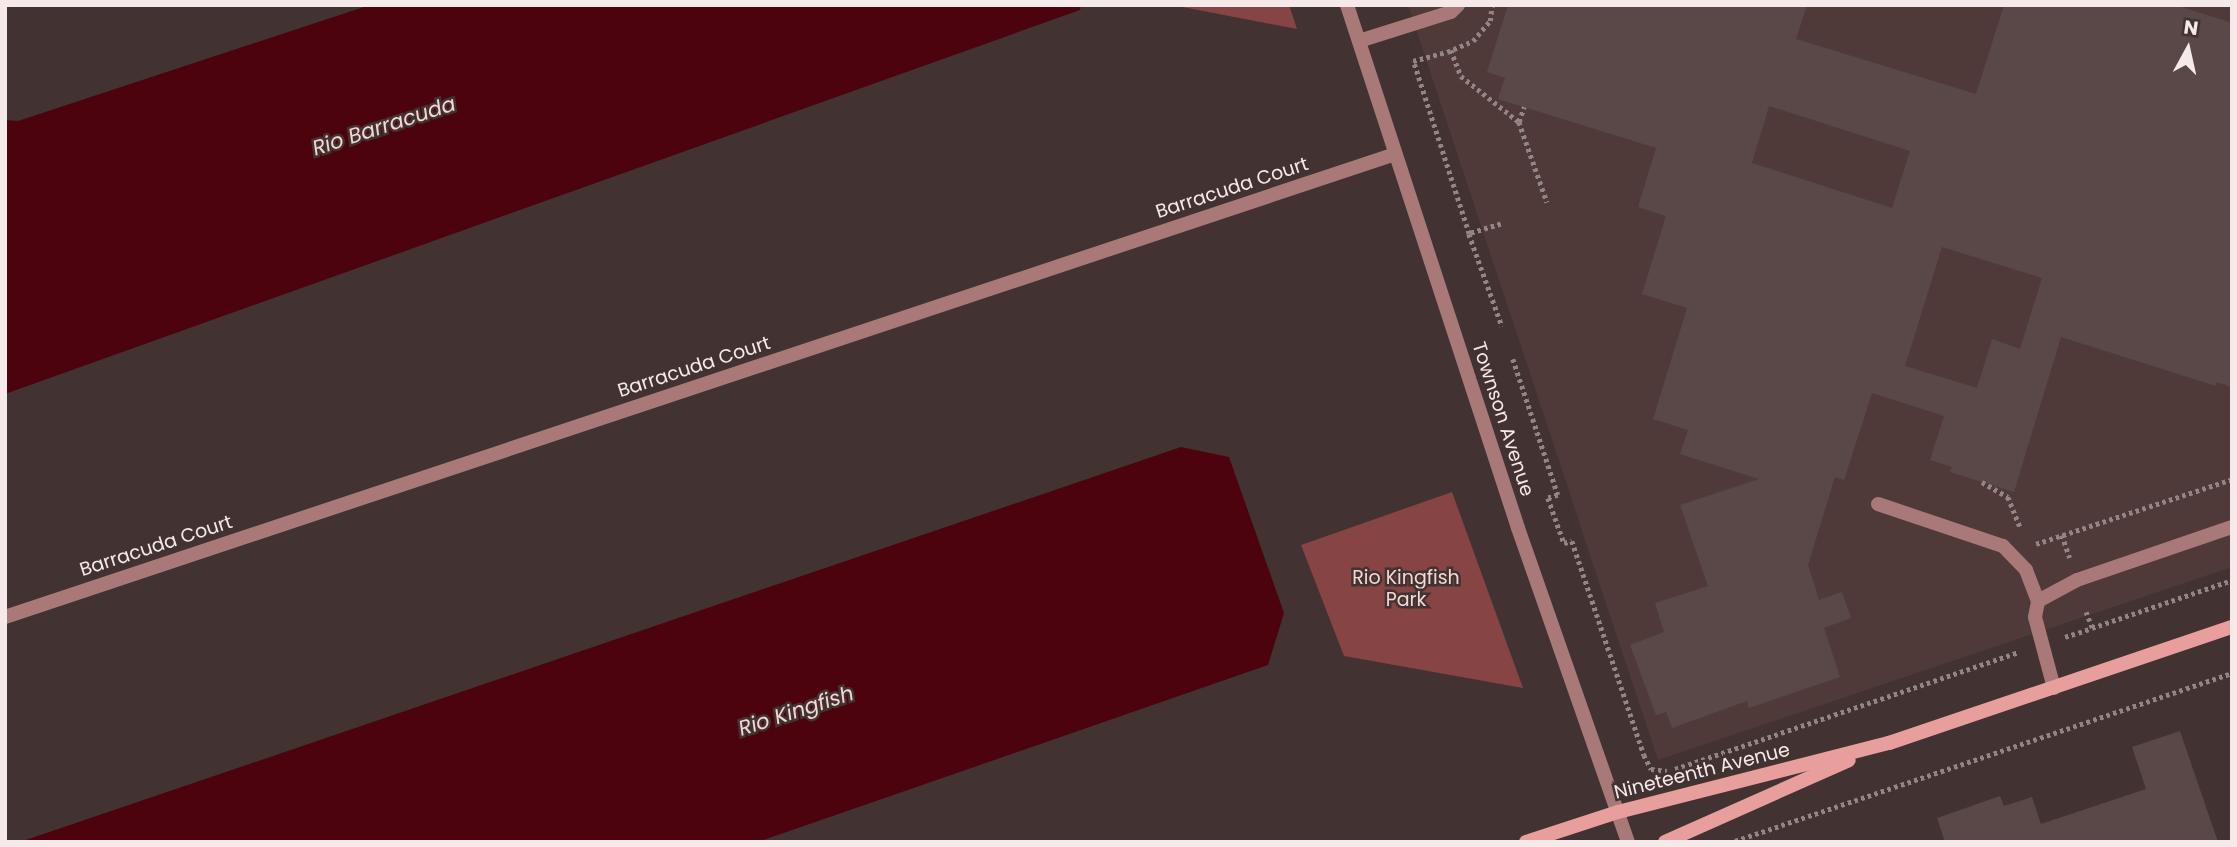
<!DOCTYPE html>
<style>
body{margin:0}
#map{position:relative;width:2237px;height:847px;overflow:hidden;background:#423231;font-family:Poppins,sans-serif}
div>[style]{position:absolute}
.built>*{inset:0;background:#503a39}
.green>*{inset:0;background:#864444}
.water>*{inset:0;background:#4d030e}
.building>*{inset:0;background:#594847}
.path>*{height:4.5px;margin-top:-2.25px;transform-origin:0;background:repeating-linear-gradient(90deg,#938584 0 3.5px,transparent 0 7px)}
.service>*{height:14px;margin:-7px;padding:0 7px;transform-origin:7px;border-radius:7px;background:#a87978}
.minor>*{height:14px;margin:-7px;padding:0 7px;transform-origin:7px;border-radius:7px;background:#a87978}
.secondary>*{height:14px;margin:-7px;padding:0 7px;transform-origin:7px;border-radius:7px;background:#e79e9c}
span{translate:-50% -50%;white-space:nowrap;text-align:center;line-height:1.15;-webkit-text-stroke:5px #423231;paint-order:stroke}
.street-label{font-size:19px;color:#f5eae9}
.park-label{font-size:19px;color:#f4d8d6}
.water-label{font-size:21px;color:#f3d7d5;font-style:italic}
.frame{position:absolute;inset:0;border:7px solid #f5eae9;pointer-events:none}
.north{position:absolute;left:2153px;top:14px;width:70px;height:70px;-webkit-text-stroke:5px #423231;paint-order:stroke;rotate:8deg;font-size:19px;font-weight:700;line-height:28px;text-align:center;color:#f5eae9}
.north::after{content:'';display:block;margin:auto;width:24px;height:32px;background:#f5eae9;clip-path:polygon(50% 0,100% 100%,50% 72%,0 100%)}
</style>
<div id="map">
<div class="built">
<i style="clip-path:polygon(1408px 5px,2232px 5px,2232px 567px,1658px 760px)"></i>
</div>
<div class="green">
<i style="clip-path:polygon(1172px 5px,1289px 5px,1297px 29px)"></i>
<i style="clip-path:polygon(1452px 492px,1523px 688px,1344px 656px,1301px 545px)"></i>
</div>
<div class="water">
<i style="clip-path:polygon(370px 5px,1081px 5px,1080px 10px,5px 394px,5px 120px,18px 121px)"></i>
<i style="clip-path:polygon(1181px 447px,1229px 457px,1284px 613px,1268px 665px,758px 842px,20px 842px)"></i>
</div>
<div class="building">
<i style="clip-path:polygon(evenodd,1508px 5px,1807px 5px,1796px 39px,1976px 94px,2004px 5px,2175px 5px,2232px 23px,2232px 387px,2216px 382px,2216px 386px,2061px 337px,2014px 492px,1950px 472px,1952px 467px,1930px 460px,1944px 416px,1872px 393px,1844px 480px,1835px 477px,1808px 565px,1819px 600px,1842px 592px,1851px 618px,1824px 628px,1840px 677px,1749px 708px,1747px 701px,1672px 728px,1666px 712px,1656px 715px,1630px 645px,1664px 632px,1655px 603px,1708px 586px,1680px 505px,1759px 479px,1680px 454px,1688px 430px,1653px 419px,1687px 308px,1642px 294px,1666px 216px,1638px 207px,1656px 148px,1498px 99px,1505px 78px,1487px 72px,1508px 5px,1769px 106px,1910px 151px,1892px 208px,1752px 163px,1769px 106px,1508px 5px,1942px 247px,2042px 278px,2020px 349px,1992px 339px,1977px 388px,1905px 366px,1942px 247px)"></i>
<i style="clip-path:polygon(2180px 731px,2218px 842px,1945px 842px,1937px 818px,2000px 796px,2004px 806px,2032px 797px,2041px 824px,2146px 789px,2132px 747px)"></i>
</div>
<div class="path">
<i style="left:1451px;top:50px;width:28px;rotate:69deg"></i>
<i style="left:1461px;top:76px;width:74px;rotate:38.4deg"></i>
<i style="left:1519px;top:122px;width:85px;rotate:70.7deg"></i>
<i style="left:1519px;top:122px;width:16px;rotate:-72deg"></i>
<i style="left:1501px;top:224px;width:34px;rotate:163deg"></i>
<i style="left:1469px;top:234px;width:98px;rotate:70.3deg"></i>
<i style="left:1469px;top:234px;width:182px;rotate:-107.9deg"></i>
<i style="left:1413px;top:61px;width:35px;rotate:-15deg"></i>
<i style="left:1447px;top:52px;width:28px;rotate:-23deg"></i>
<i style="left:1473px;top:41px;width:26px;rotate:-50deg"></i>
<i style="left:1490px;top:21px;width:16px;rotate:-83deg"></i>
<i style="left:1513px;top:359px;width:143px;rotate:71.7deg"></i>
<i style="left:1558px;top:495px;width:10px;rotate:163deg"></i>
<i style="left:1548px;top:498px;width:48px;rotate:70.4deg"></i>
<i style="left:1564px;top:543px;width:8px;rotate:-14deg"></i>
<i style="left:1572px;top:541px;width:226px;rotate:71.4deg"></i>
<i style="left:1644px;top:755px;width:16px;rotate:63deg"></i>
<i style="left:1651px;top:769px;width:16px;rotate:7deg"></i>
<i style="left:1982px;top:482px;width:30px;rotate:30deg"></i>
<i style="left:2008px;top:497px;width:32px;rotate:68deg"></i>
<i style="left:2062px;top:535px;width:24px;rotate:71deg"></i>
<i style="left:2036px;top:544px;width:206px;rotate:-18.3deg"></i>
<i style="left:2092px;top:628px;width:148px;rotate:-18.9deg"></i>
<i style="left:2065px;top:637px;width:28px;rotate:-18deg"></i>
<i style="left:2092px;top:628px;width:17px;rotate:-111deg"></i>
<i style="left:1675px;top:769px;width:362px;rotate:-18.8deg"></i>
<i style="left:1735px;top:841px;width:525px;rotate:-18.68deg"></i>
</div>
<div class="service">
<i style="left:1359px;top:41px;width:96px;rotate:-17.5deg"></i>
<i style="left:1451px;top:12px;width:10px;rotate:-45deg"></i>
<i style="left:1878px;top:504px;width:132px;rotate:18.6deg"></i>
<i style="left:2003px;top:546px;width:33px;rotate:46deg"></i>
<i style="left:2026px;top:570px;width:33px;rotate:69deg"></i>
<i style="left:2054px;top:688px;width:73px;rotate:-105deg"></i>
<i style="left:2035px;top:617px;width:16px;rotate:-79deg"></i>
<i style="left:2038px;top:601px;width:44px;rotate:-28.3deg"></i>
<i style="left:2077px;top:580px;width:164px;rotate:-18.9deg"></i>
</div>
<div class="minor">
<i style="left:1347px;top:5px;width:550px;rotate:71.89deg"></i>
<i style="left:1518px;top:528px;width:333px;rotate:70.7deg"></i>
<i style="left:5px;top:617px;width:1465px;rotate:-18.42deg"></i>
</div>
<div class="secondary">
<i style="left:1526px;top:842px;width:97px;rotate:-18.1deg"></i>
<i style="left:1618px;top:812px;width:280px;rotate:-14.3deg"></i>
<i style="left:1889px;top:743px;width:362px;rotate:-18.7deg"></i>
<i style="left:1665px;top:842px;width:201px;rotate:-24deg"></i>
</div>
<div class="street-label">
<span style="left:1232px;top:188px;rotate:-18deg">Barracuda Court</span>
<span style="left:694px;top:367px;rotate:-18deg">Barracuda Court</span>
<span style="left:1503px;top:419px;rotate:72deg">Townson Avenue</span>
<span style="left:156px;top:546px;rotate:-18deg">Barracuda Court</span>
<span style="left:1702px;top:771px;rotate:-14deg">Nineteenth Avenue</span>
</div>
<div class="park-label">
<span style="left:1406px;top:589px">Rio Kingfish<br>Park</span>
</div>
<div class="water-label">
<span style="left:384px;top:126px;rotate:-18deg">Rio Barracuda</span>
<span style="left:796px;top:711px;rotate:-18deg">Rio Kingfish</span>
</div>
<div class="frame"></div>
<div class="north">N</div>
</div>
